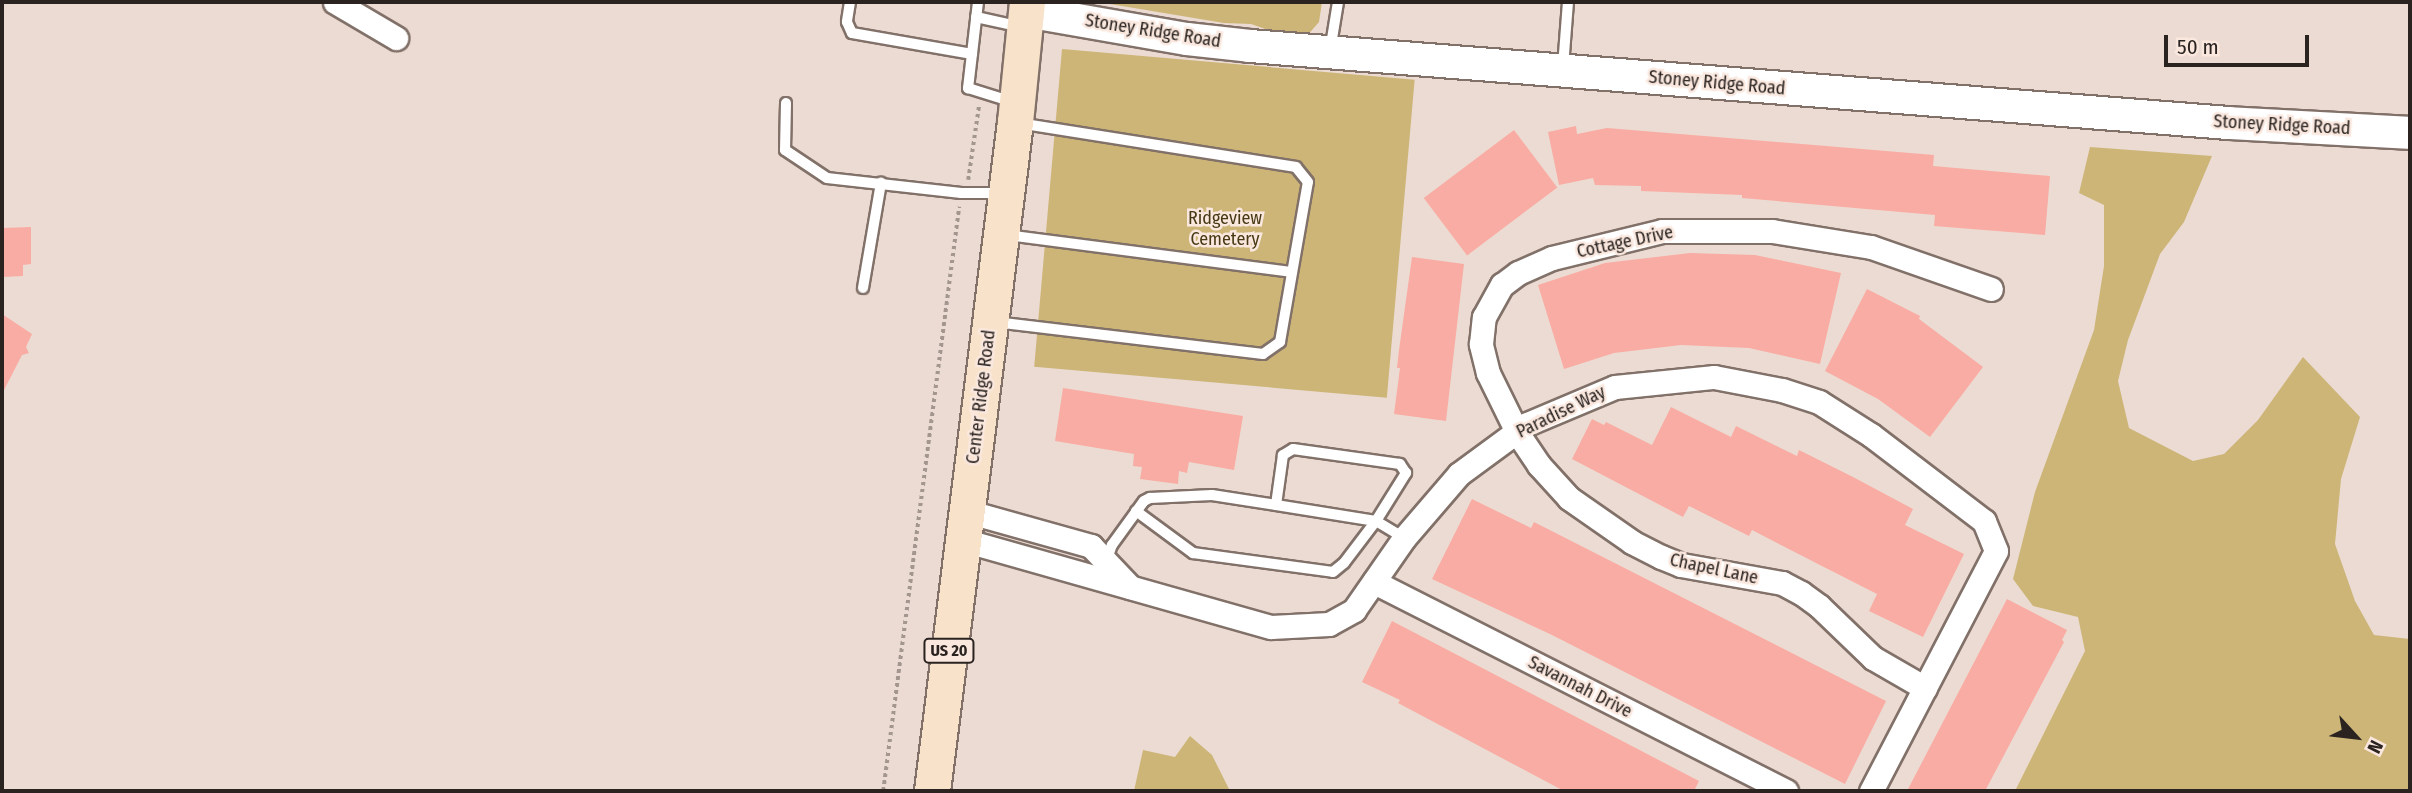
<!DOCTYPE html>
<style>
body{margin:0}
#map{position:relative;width:2412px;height:793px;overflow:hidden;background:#ecdbd2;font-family:"Fira Sans Condensed",sans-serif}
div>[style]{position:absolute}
.green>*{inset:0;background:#ccb577;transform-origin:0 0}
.building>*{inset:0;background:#f9aca3;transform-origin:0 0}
.path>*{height:3.5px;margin-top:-1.75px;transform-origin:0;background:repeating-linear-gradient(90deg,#a3968f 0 3.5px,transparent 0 7px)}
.roads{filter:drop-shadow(2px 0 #817169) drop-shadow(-2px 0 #817169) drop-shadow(0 2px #817169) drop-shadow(0 -2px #817169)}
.lane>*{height:10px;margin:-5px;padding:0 5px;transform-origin:5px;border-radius:5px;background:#fff}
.street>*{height:23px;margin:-11.5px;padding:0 11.5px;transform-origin:11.5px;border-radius:11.5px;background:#fff}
.secondary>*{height:32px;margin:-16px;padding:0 16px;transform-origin:16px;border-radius:16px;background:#fff}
.primary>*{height:35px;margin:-17.5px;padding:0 17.5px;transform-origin:17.5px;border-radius:17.5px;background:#f8e2c9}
span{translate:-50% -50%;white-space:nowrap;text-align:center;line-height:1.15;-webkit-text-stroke:5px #fae8df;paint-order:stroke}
.shield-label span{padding:2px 5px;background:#fae8df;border:2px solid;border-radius:5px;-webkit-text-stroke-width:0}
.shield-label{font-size:16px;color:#2a2320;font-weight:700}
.street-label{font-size:18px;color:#2a2320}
.park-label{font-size:18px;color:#463913}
.frame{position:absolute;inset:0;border:4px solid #2a2320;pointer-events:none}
.north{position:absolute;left:2321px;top:702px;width:70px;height:70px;-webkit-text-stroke:5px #fae8df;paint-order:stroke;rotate:117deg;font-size:19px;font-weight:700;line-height:28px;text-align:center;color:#2a2320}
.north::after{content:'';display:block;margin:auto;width:24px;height:32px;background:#2a2320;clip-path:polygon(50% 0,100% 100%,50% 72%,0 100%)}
.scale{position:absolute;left:2164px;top:35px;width:145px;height:32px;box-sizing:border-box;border:4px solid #2a2320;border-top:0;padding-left:9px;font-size:21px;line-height:24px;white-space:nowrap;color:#2a2320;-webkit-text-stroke:5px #fae8df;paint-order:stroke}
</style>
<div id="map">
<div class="green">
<i style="clip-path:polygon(1098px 2px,1322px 2px,1319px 22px,1305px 38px,1292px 38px,1251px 24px,1224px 23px)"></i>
<i style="left:1062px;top:49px;width:354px;height:319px;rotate:5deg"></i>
<i style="clip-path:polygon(2090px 147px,2212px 156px,2184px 222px,2160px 254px,2128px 340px,2118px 381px,2129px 428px,2193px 461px,2224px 454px,2258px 420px,2303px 357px,2360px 417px,2341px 479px,2335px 544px,2355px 601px,2374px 635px,2410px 639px,2410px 791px,2015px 791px,2085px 651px,2078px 617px,2033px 606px,2013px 579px,2035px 492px,2094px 330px,2104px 266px,2104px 205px,2079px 193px)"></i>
<i style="clip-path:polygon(1190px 736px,1212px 755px,1230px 791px,1134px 791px,1143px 750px,1175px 757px)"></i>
</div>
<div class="building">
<i style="clip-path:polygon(1576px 126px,1577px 134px,1607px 128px,1934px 155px,1933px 166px,2050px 176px,2045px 235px,1934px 226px,1935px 215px,1742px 198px,1742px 195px,1641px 191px,1641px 186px,1595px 185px,1593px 178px,1559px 185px,1548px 132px)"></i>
<i style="left:1514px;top:130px;width:72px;height:113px;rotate:53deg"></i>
<i style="clip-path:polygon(31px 227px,31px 264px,23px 265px,23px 276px,3px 277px,2px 228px)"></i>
<i style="clip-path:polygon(1690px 253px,1755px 255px,1841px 273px,1820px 364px,1749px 348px,1681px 345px,1614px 353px,1564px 369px,1538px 285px,1605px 263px)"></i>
<i style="clip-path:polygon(1412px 257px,1464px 264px,1446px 421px,1394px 414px,1400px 368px,1397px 368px,1399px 350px)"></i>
<i style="clip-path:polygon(1867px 289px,1920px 316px,1919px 319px,1983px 367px,1930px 437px,1878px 399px,1825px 371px)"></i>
<i style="clip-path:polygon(2px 314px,32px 334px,26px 347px,29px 353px,22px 355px,2px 394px)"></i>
<i style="clip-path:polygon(1063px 388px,1243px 416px,1234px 470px,1189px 462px,1187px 473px,1179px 471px,1178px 484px,1140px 479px,1142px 467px,1133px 466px,1134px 454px,1055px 441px)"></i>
<i style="clip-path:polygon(1671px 407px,1731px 437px,1736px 426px,1797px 456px,1799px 450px,1853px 477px,1913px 509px,1905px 525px,1964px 554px,1923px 637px,1869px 611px,1877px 594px,1818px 564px,1752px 530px,1749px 536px,1689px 506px,1683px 517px,1572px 459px,1592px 419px,1604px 425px,1606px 422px,1652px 445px)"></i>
<i style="clip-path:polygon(1472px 499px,1531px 528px,1534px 522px,1886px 701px,1845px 784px,1552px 635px,1432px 579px)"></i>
<i style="clip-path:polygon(2007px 599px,2067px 630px,2062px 640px,2064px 642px,1985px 791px,1907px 791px)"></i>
<i style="clip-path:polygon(1392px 621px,1699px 781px,1694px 791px,1564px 791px,1398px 703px,1400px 700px,1362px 682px)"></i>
</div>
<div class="path">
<i style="left:968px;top:180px;width:76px;rotate:-81.7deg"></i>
<i style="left:883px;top:791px;width:589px;rotate:-82.59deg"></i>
</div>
<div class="roads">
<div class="lane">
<i style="left:850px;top:2px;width:20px;rotate:99deg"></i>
<i style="left:847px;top:22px;width:12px;rotate:66deg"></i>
<i style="left:852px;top:33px;width:122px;rotate:9.9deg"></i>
<i style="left:978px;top:2px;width:87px;rotate:96.6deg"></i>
<i style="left:968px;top:88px;width:47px;rotate:17.3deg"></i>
<i style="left:976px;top:17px;width:46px;rotate:12.5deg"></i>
<i style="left:1330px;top:51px;width:50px;rotate:-80.7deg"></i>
<i style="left:1563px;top:67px;width:65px;rotate:-85.6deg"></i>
<i style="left:786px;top:103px;width:47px;rotate:91.2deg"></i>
<i style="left:785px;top:150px;width:50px;rotate:33.7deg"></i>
<i style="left:827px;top:178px;width:135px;rotate:6.4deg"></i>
<i style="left:961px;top:193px;width:42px"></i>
<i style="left:1007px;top:235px;width:287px;rotate:7.4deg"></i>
<i style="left:863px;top:288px;width:107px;rotate:-80.3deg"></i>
<i style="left:995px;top:322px;width:270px;rotate:6.8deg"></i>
<i style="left:1263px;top:354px;width:21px;rotate:-35deg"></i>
<i style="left:1280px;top:342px;width:162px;rotate:-80.1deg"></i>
<i style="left:1308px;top:182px;width:19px;rotate:-129deg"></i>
<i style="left:1296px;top:167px;width:281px;rotate:-171deg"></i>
<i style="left:1136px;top:511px;width:71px;rotate:36.4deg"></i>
<i style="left:1193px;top:553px;width:141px;rotate:7.7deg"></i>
<i style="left:1333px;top:572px;width:14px;rotate:-39deg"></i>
<i style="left:1344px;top:563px;width:53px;rotate:-52.7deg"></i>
<i style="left:1376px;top:521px;width:57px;rotate:-58deg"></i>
<i style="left:1406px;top:473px;width:11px;rotate:-124deg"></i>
<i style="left:1400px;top:464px;width:108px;rotate:-172deg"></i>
<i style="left:1293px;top:449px;width:12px;rotate:149deg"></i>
<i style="left:1283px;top:455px;width:50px;rotate:98deg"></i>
<i style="left:1106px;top:562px;width:18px;rotate:-71deg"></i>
<i style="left:1112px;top:545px;width:54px;rotate:-54deg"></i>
<i style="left:1144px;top:501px;width:7px;rotate:-27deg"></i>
<i style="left:1150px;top:498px;width:62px;rotate:-2.8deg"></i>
<i style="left:1212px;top:495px;width:65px;rotate:8.9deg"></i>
<i style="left:1276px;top:505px;width:101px;rotate:9.1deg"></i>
<i style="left:1376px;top:521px;width:33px;rotate:31deg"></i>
</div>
<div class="street">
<i style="left:335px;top:2px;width:71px;rotate:30.5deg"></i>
<i style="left:966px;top:511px;width:130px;rotate:15.6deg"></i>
<i style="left:1091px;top:546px;width:57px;rotate:46.4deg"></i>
<i style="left:963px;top:540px;width:320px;rotate:15.8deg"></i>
<i style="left:1271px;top:627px;width:58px;rotate:-3deg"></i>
<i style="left:1329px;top:624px;width:29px;rotate:-29deg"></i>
<i style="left:1354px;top:610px;width:88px;rotate:-55.2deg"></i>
<i style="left:1404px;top:538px;width:84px;rotate:-49.3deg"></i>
<i style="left:1459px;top:474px;width:84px;rotate:-36.3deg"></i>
<i style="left:1527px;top:424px;width:95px;rotate:-22.8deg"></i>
<i style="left:1615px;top:387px;width:100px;rotate:-5.8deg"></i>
<i style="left:1714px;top:377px;width:69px;rotate:10.8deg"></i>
<i style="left:1782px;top:390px;width:39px;rotate:18deg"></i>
<i style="left:1819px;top:402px;width:62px;rotate:32.4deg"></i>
<i style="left:1871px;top:435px;width:142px;rotate:37.3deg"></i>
<i style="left:1984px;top:521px;width:32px;rotate:68deg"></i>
<i style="left:1996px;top:551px;width:271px;rotate:117.5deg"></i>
<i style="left:1374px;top:582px;width:462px;rotate:26.9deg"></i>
<i style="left:1925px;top:688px;width:60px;rotate:-150deg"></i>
<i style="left:1873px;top:658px;width:75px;rotate:-136.1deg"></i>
<i style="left:1819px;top:606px;width:22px;rotate:-144deg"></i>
<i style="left:1801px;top:593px;width:21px;rotate:-152deg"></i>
<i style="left:1782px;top:583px;width:103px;rotate:-169.9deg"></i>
<i style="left:1681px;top:565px;width:22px;rotate:-158deg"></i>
<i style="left:1661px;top:557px;width:33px;rotate:-153deg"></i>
<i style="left:1632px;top:542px;width:77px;rotate:-145.1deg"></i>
<i style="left:1569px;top:498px;width:45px;rotate:-132.3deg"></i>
<i style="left:1539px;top:465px;width:40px;rotate:-124deg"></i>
<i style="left:1517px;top:432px;width:66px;rotate:-116.2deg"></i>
<i style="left:1488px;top:373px;width:30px;rotate:-104deg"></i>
<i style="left:1481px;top:344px;width:27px;rotate:-84deg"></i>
<i style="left:1484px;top:317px;width:37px;rotate:-61deg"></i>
<i style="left:1502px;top:285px;width:20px;rotate:-37deg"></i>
<i style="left:1518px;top:273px;width:37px;rotate:-24deg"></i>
<i style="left:1552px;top:258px;width:113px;rotate:-13.8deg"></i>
<i style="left:1662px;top:231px;width:110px"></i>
<i style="left:1772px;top:231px;width:100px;rotate:9.2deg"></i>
<i style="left:1871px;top:247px;width:127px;rotate:19.3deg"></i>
</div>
<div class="secondary">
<i style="left:1026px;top:11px;width:163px;rotate:9.9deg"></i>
<i style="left:1187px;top:39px;width:63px;rotate:6.3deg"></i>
<i style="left:1250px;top:46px;width:981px;rotate:4.5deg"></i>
<i style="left:2228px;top:123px;width:182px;rotate:3.1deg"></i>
</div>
<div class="primary">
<i style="left:932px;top:791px;width:674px;rotate:-82.93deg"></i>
<i style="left:1015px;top:122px;width:121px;rotate:-84.3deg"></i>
</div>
</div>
<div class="shield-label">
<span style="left:949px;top:651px">US 20</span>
</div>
<div class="street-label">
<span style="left:1153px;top:31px;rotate:9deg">Stoney Ridge Road</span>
<span style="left:1717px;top:83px;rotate:5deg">Stoney Ridge Road</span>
<span style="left:2282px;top:125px;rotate:3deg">Stoney Ridge Road</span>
<span style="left:1625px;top:242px;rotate:-12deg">Cottage Drive</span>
<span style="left:981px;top:397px;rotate:-83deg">Center Ridge Road</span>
<span style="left:1561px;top:412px;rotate:-26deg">Paradise Way</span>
<span style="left:1714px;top:569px;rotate:12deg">Chapel Lane</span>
<span style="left:1580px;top:687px;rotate:27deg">Savannah Drive</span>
</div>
<div class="park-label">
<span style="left:1225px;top:229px">Ridgeview<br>Cemetery</span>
</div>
<div class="frame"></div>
<div class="north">N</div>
<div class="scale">50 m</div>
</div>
